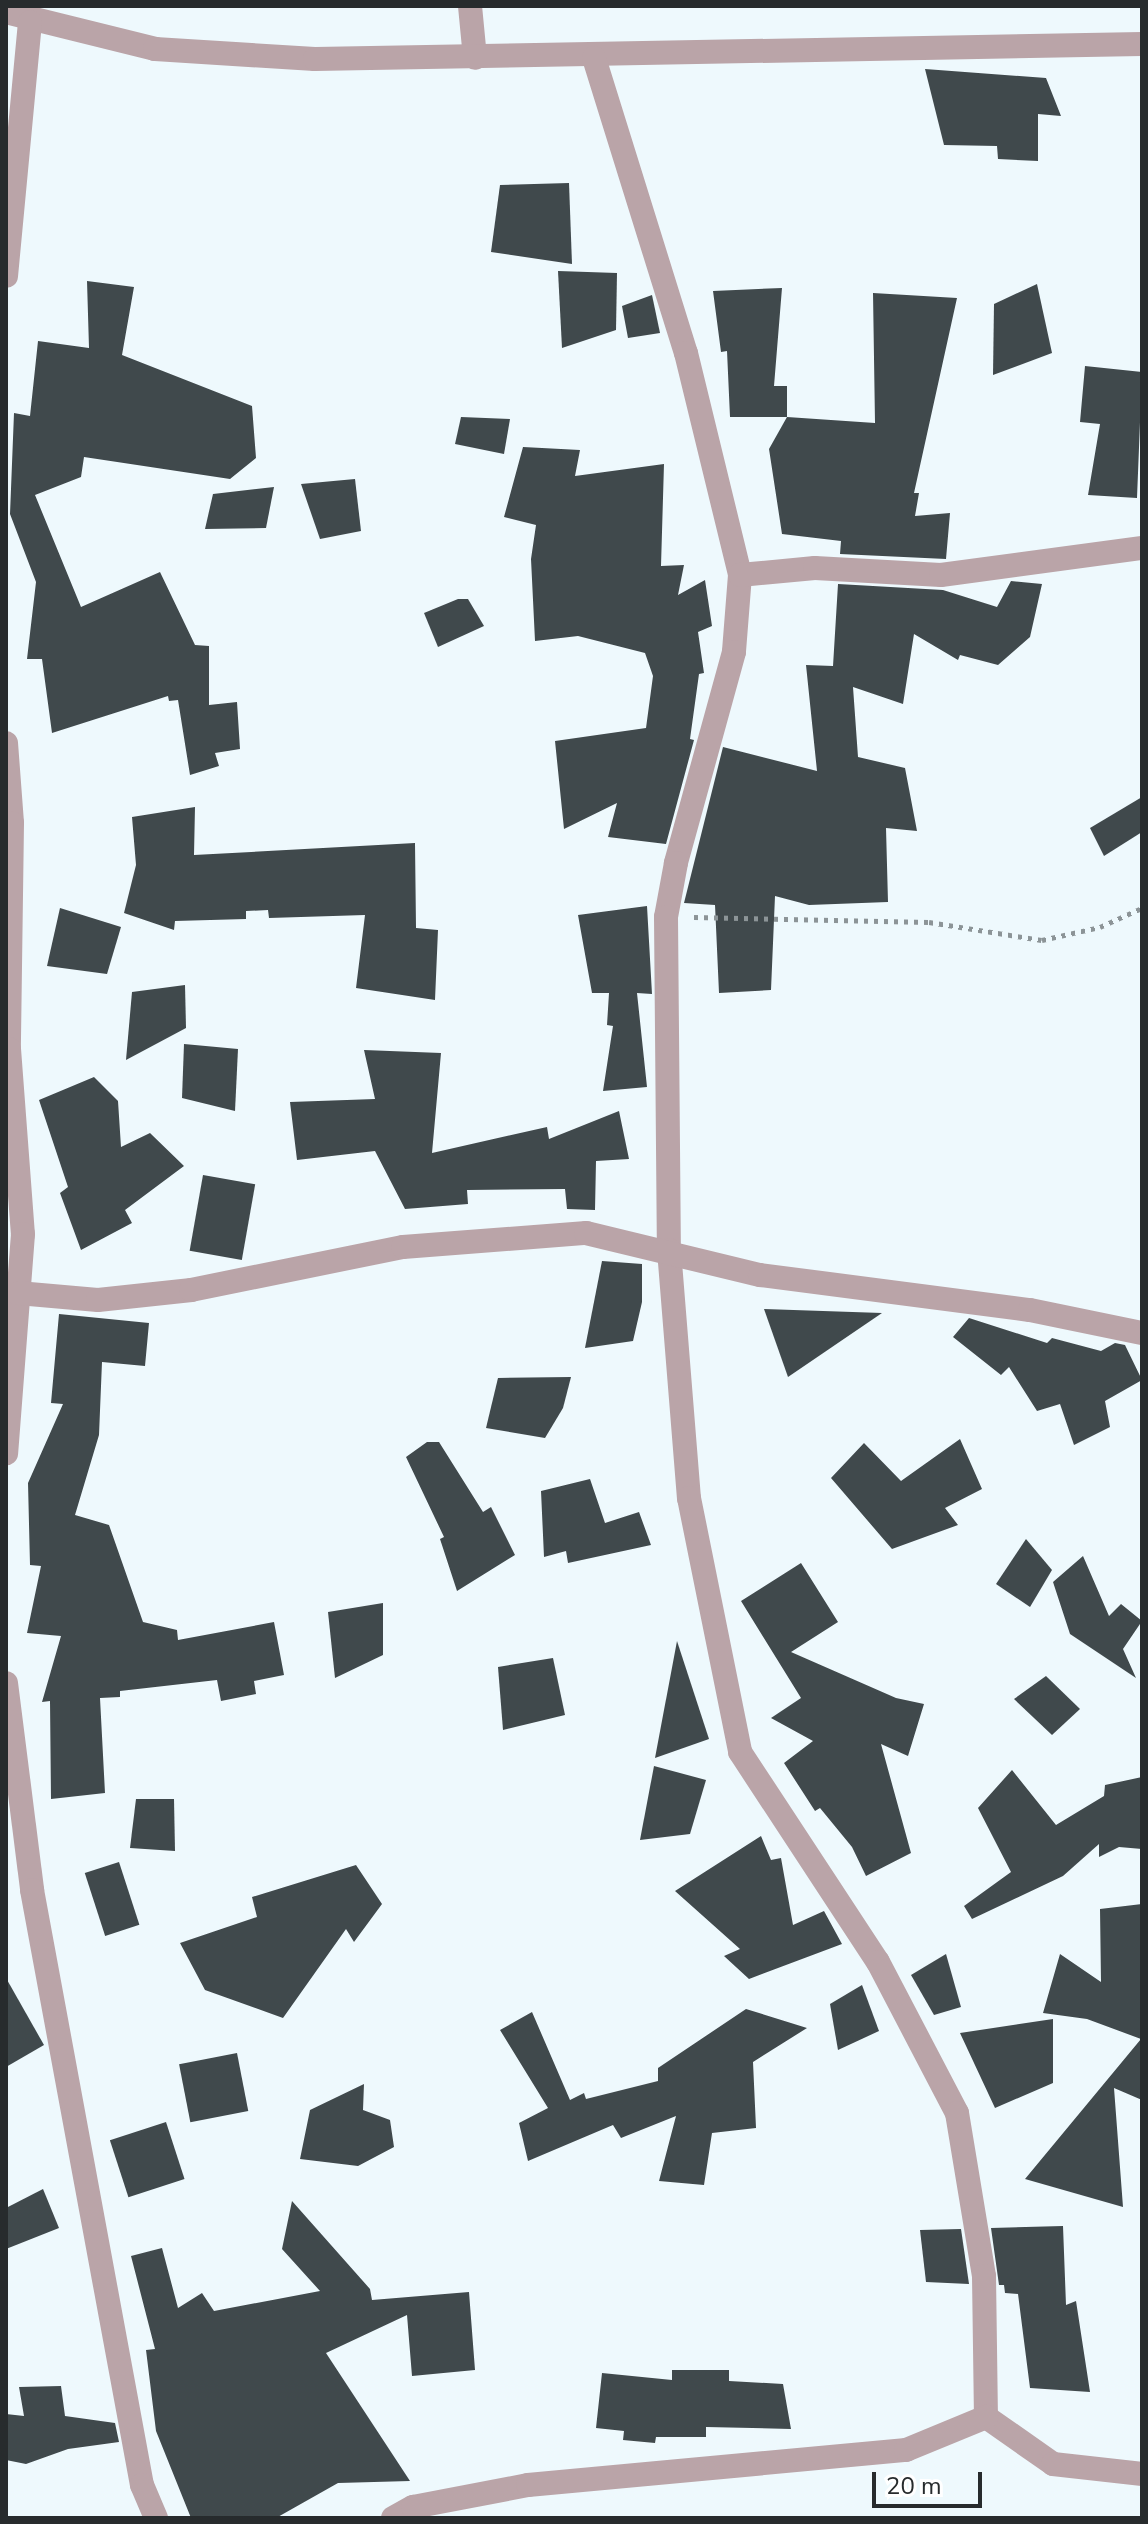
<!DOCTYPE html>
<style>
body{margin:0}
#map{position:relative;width:1148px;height:2524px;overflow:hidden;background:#eef9fd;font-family:"Nunito Sans",sans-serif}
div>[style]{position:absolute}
.building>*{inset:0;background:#40494c;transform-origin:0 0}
.path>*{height:5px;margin-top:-2.5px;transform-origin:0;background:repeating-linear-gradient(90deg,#8c9497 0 4px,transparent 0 10px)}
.minor>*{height:24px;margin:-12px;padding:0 12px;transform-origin:12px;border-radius:12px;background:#baa4a8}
span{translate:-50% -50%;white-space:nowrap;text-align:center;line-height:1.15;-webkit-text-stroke:8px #fff;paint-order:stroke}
.frame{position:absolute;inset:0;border:8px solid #272b2d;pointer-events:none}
.scale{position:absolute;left:872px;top:2472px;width:110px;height:36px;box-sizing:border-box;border:4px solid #272b2d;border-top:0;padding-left:10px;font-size:24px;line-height:28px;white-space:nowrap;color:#272b2d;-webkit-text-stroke:6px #fff;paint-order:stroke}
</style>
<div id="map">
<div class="building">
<i style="clip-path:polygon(925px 69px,1046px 78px,1061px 116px,1038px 114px,1038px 161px,998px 159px,997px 146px,944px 145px)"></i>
<i style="clip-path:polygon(569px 183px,572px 264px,491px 252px,500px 185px)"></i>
<i style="clip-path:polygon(558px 271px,617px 273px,616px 330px,562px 348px)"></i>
<i style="clip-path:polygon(87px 281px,134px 287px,122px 355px,252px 406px,256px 458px,230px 479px,84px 457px,81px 477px,35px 495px,81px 607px,160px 572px,195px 645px,209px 646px,209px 705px,237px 702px,240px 749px,215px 753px,219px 766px,190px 775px,178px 700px,169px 701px,168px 696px,52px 733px,42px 659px,27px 659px,36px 582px,10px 514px,14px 413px,30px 416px,38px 341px,89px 348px)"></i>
<i style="clip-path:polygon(1037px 284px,1052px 353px,993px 375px,994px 304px)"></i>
<i style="clip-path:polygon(782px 288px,774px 386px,787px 386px,787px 417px,730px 417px,727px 351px,721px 352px,713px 291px)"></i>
<i style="clip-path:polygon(873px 293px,957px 298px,914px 493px,919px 493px,915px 516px,950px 513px,946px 559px,840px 554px,841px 541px,782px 534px,769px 449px,787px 417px,875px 423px)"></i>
<i style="clip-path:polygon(652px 295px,660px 333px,628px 338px,622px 306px)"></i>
<i style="clip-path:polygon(1085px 366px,1142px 372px,1137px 498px,1088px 495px,1100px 424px,1080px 422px)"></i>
<i style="clip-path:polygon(461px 417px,510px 419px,504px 454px,455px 444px)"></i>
<i style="clip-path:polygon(523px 447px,580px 450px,575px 476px,664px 464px,661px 566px,684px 565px,678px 595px,705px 580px,712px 626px,698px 632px,704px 673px,699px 674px,690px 739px,694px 740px,666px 844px,608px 837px,617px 803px,564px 829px,555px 741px,646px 728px,653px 676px,645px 653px,578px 636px,535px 641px,531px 559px,536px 525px,504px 517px)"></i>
<i style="clip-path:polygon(355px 479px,361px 531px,320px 539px,301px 484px)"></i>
<i style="clip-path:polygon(274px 487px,266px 528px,205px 529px,213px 494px)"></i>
<i style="clip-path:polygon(1011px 581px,1042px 584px,1030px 637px,998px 665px,960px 655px,958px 660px,914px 634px,903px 704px,853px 687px,858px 757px,905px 768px,917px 831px,886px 828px,888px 902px,809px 905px,775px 896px,771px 990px,719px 993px,715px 905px,684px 903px,723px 747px,817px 771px,806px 665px,833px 666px,838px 584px,943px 590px,997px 607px)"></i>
<i style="clip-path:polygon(458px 599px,468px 599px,484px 626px,438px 647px,424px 613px)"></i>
<i style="clip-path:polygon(1142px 797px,1142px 832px,1104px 856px,1090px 828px)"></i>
<i style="clip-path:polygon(195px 807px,194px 855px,415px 843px,416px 928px,438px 930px,435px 1000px,356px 988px,365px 915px,269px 918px,268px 910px,246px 911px,246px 919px,175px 921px,174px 930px,124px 913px,136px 865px,132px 817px)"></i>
<i style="clip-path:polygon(647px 906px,652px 994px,637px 993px,647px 1087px,603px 1091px,613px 1026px,607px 1025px,609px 993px,592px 993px,578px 915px)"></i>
<i style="clip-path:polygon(60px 908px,121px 927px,107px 974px,47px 966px)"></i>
<i style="clip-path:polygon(185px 985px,186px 1028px,126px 1060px,132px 992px)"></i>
<i style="clip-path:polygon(184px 1044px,238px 1049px,235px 1111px,182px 1098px)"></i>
<i style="clip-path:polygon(364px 1050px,441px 1053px,432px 1153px,547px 1127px,549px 1139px,619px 1111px,629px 1159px,596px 1161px,595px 1210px,567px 1209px,565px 1189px,467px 1190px,468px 1204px,405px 1209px,375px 1151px,297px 1160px,290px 1102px,375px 1099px)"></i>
<i style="clip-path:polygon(94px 1077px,118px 1101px,121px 1147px,150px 1133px,184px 1166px,125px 1210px,132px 1223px,81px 1250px,60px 1193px,68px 1187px,39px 1100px)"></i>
<i style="left:203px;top:1175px;width:53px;height:77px;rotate:10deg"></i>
<i style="clip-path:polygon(602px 1261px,642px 1264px,642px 1302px,633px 1341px,585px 1348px)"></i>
<i style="clip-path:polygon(764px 1309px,882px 1313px,788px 1377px)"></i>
<i style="clip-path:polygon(59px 1314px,149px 1323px,145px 1366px,102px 1362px,99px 1435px,75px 1515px,109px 1525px,143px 1622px,177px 1630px,178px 1640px,274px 1622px,284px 1675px,254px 1681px,256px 1694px,221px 1701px,217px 1680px,120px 1691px,120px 1697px,100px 1698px,105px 1793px,51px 1799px,50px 1701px,42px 1702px,61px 1636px,27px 1633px,41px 1566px,30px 1565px,28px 1483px,63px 1404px,51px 1403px)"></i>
<i style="clip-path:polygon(969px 1318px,1047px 1343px,1052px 1338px,1101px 1351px,1115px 1343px,1125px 1345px,1142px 1380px,1105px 1401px,1110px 1427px,1074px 1445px,1060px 1404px,1037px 1411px,1009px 1367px,1001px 1375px,953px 1337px)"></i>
<i style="clip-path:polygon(571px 1377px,563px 1408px,545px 1438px,486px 1428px,498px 1378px)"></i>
<i style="clip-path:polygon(960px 1439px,982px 1489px,945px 1508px,958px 1525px,892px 1549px,831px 1478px,864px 1443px,901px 1481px)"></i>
<i style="clip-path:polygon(427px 1442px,439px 1442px,483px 1512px,491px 1507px,515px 1555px,457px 1591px,440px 1539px,444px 1537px,406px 1457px)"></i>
<i style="clip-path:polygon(590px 1479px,605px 1523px,639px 1512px,651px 1545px,568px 1563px,566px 1551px,544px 1557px,541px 1491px)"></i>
<i style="clip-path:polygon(1026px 1539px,1052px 1570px,1030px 1607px,996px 1584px)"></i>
<i style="clip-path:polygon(1083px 1556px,1109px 1616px,1121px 1604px,1142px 1621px,1123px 1649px,1136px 1678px,1070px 1634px,1053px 1582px)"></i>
<i style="clip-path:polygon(801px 1563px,838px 1622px,791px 1652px,896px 1698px,924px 1704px,908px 1756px,881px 1744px,911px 1853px,866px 1876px,852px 1847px,820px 1808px,815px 1811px,784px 1763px,813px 1741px,771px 1718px,801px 1698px,741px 1601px)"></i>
<i style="clip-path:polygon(383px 1603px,383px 1655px,335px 1678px,328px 1612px)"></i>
<i style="clip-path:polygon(677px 1641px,709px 1739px,655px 1758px)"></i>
<i style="clip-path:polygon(553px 1658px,565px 1715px,503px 1730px,498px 1667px)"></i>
<i style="clip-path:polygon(1046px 1676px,1080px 1709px,1052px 1735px,1014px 1699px)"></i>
<i style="clip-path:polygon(654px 1766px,706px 1780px,690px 1834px,640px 1840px)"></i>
<i style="clip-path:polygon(1012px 1770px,1056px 1825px,1104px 1796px,1105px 1785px,1142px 1777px,1142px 1849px,1119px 1847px,1099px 1857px,1099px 1844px,1063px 1876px,972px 1919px,964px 1906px,1011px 1872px,978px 1808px)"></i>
<i style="clip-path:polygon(136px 1799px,174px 1799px,175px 1851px,130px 1848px)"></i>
<i style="clip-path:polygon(761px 1836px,771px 1860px,781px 1858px,793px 1925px,824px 1911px,842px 1944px,749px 1979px,724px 1956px,740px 1949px,675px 1891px)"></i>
<i style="left:119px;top:1862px;width:66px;height:36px;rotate:72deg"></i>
<i style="clip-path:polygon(356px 1865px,382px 1904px,354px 1942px,346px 1929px,283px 2018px,205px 1990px,180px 1943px,257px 1917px,252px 1897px)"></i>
<i style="clip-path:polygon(1142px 1904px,1142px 2100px,1114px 2088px,1123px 2207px,1025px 2179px,1141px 2039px,1087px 2019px,1043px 2013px,1060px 1954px,1101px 1982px,1100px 1909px)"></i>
<i style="clip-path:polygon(946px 1954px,961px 2007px,934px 2015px,911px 1975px)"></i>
<i style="clip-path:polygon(6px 1978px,44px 2045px,6px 2067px)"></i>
<i style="clip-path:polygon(862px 1985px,879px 2031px,838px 2050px,830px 2004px)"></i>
<i style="clip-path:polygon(746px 2009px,807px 2028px,753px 2062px,756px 2128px,712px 2133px,704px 2185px,659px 2181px,676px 2116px,621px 2138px,613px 2125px,528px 2161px,519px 2123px,548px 2108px,500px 2030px,532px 2012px,570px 2100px,584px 2093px,586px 2099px,658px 2081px,658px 2068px)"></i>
<i style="clip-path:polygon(1053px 2019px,1053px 2083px,995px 2108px,960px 2033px)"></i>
<i style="left:237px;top:2053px;width:59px;height:59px;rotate:79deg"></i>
<i style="clip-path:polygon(364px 2084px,363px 2110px,390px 2120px,394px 2147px,358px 2166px,300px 2159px,310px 2110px)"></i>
<i style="left:166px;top:2122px;width:60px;height:59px;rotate:72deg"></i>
<i style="clip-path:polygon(43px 2189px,59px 2228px,6px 2249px,6px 2208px)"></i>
<i style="clip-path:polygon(292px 2201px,370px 2289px,372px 2300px,469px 2292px,475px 2370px,412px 2376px,407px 2315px,326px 2353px,410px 2481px,338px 2483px,276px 2518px,191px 2518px,156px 2431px,146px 2350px,155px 2349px,131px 2256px,162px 2248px,178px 2308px,202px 2293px,214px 2311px,320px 2291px,282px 2249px)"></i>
<i style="clip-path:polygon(1063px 2226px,1066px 2305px,1076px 2301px,1090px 2392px,1030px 2388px,1018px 2294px,1005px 2293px,1004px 2285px,999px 2285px,991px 2228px)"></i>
<i style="clip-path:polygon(961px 2229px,969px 2284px,926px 2282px,920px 2230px)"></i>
<i style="clip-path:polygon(672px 2370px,729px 2370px,729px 2381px,783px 2384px,791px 2429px,706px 2427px,706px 2437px,656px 2437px,655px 2443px,623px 2440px,624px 2431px,596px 2428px,602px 2373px,672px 2380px)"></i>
<i style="clip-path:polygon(61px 2386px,65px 2416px,115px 2423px,119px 2442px,68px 2449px,26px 2464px,6px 2460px,6px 2414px,24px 2416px,19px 2387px)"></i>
</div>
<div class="path">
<i style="left:694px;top:917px;width:235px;rotate:1.2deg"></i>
<i style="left:929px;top:922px;width:114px;rotate:9.1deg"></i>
<i style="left:1042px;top:940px;width:59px;rotate:-12.6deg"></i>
<i style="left:1100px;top:927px;width:46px;rotate:-24.3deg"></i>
</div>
<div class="minor">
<i style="left:470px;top:6px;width:52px;rotate:84.5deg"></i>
<i style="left:6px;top:12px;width:154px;rotate:13.9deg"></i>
<i style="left:155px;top:49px;width:160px;rotate:3.6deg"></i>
<i style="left:315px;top:59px;width:827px;rotate:-1.04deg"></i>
<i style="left:594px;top:58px;width:309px;rotate:72.7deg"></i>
<i style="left:686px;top:353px;width:228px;rotate:76.3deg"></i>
<i style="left:740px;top:575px;width:77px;rotate:94.5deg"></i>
<i style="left:734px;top:652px;width:219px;rotate:105.4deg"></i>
<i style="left:676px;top:863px;width:55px;rotate:100.5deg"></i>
<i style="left:666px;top:917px;width:333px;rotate:89.5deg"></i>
<i style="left:669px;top:1250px;width:249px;rotate:85.4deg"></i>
<i style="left:689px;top:1498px;width:259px;rotate:78.6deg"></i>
<i style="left:740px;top:1752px;width:251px;rotate:56.7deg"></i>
<i style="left:878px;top:1962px;width:170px;rotate:62.4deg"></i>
<i style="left:957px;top:2113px;width:165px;rotate:80.6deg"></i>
<i style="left:984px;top:2276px;width:141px;rotate:89.2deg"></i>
<i style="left:986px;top:2417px;width:82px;rotate:35deg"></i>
<i style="left:1053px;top:2464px;width:90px;rotate:6.4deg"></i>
<i style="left:6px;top:276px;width:255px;rotate:-84.6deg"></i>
<i style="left:740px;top:575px;width:75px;rotate:-5.3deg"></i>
<i style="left:815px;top:568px;width:126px;rotate:3.2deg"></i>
<i style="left:941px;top:575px;width:203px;rotate:-7.7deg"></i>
<i style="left:6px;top:743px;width:80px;rotate:85.7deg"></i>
<i style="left:12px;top:823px;width:226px;rotate:90.8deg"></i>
<i style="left:9px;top:1049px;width:186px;rotate:85.7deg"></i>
<i style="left:23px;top:1234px;width:220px;rotate:94.4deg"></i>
<i style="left:18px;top:1293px;width:80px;rotate:5deg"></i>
<i style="left:98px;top:1300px;width:94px;rotate:-6.1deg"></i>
<i style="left:191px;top:1290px;width:216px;rotate:-11.5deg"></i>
<i style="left:403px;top:1247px;width:184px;rotate:-4.4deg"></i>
<i style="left:586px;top:1233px;width:179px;rotate:13.6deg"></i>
<i style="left:760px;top:1275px;width:272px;rotate:7.4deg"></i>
<i style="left:1030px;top:1310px;width:114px;rotate:11.6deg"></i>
<i style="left:6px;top:1683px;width:209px;rotate:82.8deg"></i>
<i style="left:32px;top:1890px;width:605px;rotate:79.53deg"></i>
<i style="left:142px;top:2485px;width:36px;rotate:67deg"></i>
<i style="left:393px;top:2518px;width:23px;rotate:-29deg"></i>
<i style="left:413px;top:2507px;width:117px;rotate:-10.8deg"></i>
<i style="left:528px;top:2485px;width:380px;rotate:-5.3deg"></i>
<i style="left:906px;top:2450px;width:87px;rotate:-22.4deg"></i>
</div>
<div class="frame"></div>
<div class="scale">20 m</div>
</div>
